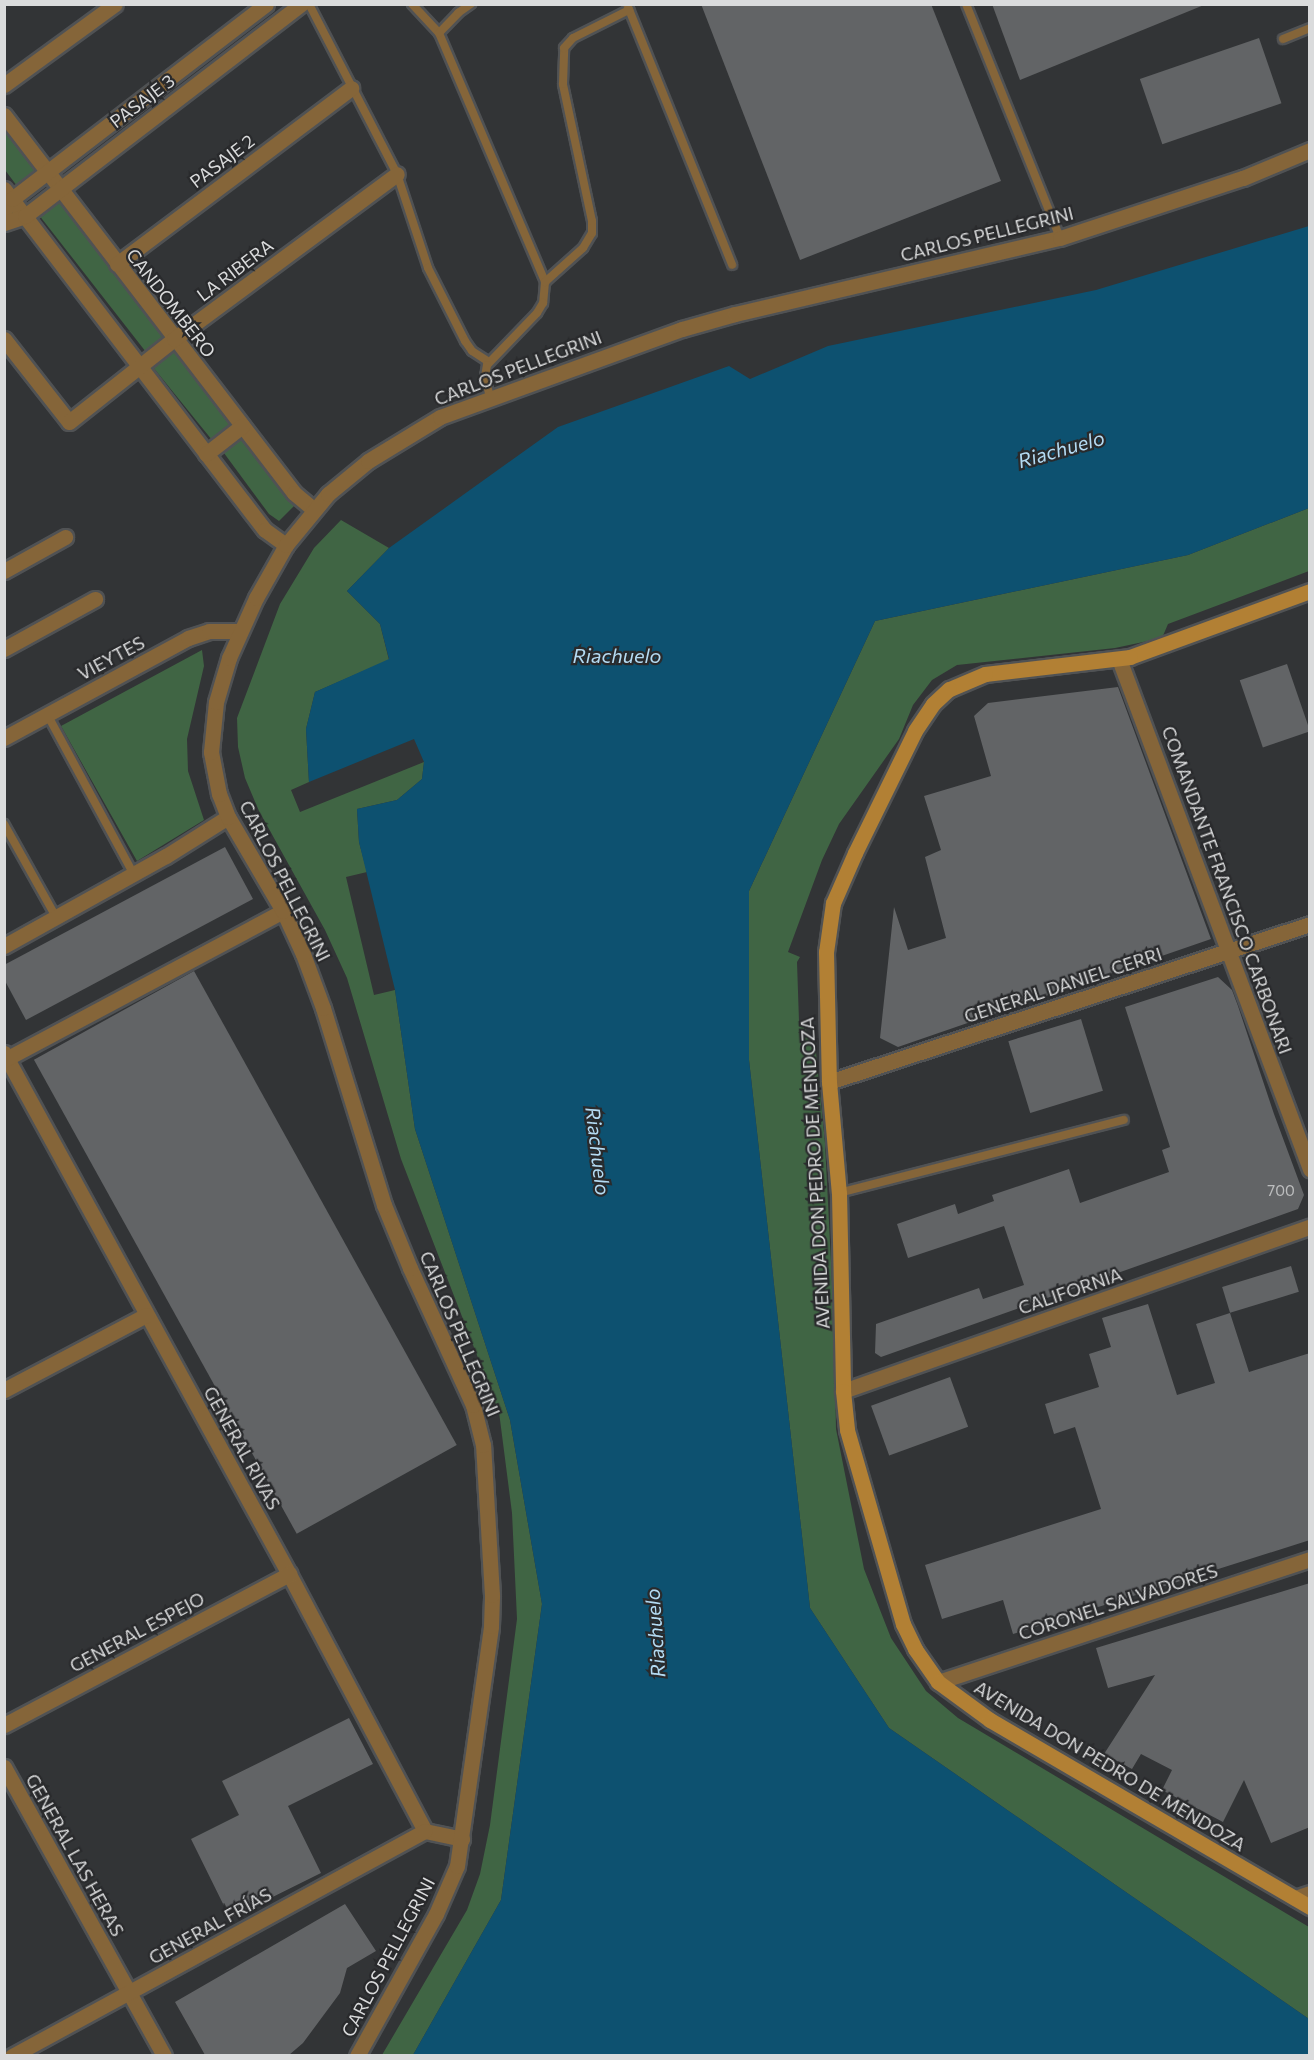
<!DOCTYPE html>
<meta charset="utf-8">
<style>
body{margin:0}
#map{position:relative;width:1314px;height:2060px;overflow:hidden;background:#323436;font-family:Commissioner,sans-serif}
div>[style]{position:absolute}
.green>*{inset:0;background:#406544;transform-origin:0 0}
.water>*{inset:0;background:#0d5170}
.building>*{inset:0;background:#626466;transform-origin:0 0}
.roads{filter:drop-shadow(2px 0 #505254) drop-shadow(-2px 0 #505254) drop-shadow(0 2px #505254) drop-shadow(0 -2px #505254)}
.lane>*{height:8px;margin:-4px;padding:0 4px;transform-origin:4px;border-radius:4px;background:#856539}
.street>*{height:15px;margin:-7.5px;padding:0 7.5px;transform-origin:7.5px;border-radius:7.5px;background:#856539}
.secondary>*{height:15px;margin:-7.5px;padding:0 7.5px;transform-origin:7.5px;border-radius:7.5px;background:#b28034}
span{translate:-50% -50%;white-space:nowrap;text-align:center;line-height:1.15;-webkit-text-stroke:4.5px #292a2c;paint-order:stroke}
.number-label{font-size:15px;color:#bcbdbe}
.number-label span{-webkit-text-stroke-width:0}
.street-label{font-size:18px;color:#dadbdc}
.water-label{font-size:20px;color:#b4dbf3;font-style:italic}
.frame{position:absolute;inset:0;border:6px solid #dadbdc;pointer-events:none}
</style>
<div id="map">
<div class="green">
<i style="clip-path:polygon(4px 128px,37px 170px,17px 186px,5px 170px)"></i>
<i style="left:61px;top:201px;width:170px;height:26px;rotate:52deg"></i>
<i style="left:173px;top:349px;width:94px;height:27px;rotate:51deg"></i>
<i style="clip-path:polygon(241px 433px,294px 506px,279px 521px,269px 514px,221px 449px)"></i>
<i style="clip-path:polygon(1309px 508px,1309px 571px,1168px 624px,1162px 638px,1115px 648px,957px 665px,932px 680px,913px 705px,899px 739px,839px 824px,822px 860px,788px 952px,800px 957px,797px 962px,799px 1021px,815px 1042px,825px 1143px,834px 1322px,836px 1429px,864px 1569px,891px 1638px,926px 1691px,958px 1718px,1309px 1927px,1309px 2019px,889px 1728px,810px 1608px,749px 1060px,749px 891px,875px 621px,1188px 555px)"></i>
<i style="clip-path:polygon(341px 520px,389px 548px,347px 591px,380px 624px,389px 660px,315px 692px,306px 729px,309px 782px,291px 790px,300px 812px,424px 762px,422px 779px,397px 800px,357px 809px,359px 842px,367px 872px,346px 877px,374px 995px,395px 990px,415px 1129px,510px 1420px,542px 1604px,501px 1900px,413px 2055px,382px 2055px,467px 1910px,480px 1874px,490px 1825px,517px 1619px,512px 1513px,499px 1412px,401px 1159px,347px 978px,325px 930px,259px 811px,245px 778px,238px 747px,237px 718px,280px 604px,314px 548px)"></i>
<i style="clip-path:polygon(202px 650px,204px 666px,187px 739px,188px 771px,204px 820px,137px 861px,61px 726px)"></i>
</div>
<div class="water">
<i style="clip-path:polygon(1309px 226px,1309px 508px,1188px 555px,875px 621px,749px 891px,749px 1060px,810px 1608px,889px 1728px,1309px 2019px,1309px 2055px,413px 2055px,501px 1900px,542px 1604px,510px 1420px,415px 1129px,395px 990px,359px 842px,357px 809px,397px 800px,422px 779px,424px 762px,414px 739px,309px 782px,306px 729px,315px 692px,389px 659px,380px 624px,347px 591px,389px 548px,558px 427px,729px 366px,750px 379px,828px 346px,1096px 290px)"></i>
</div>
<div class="building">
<i style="clip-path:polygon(701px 4px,931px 4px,1001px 181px,800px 260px)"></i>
<i style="clip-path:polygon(992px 4px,1204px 4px,1204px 5px,1020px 80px)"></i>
<i style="left:1259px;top:38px;width:69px;height:126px;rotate:71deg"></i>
<i style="left:1287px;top:664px;width:71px;height:50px;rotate:71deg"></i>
<i style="clip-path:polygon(1118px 687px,1211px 939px,898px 1047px,880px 1038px,894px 907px,908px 950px,946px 938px,925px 857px,941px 850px,924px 796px,991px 776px,974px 716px,988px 703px)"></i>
<i style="clip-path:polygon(225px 847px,253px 899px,26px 1020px,4px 979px,4px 965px)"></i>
<i style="left:194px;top:971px;width:542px;height:183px;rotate:61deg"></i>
<i style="clip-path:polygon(1218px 977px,1232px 990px,1238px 1006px,1274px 1114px,1304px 1195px,1298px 1209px,881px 1357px,875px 1353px,876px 1324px,979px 1288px,983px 1299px,1024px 1285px,1004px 1226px,908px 1258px,897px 1224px,955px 1204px,958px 1214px,994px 1201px,992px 1195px,1069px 1169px,1080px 1203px,1169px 1172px,1162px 1150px,1170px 1147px,1125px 1007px)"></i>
<i style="left:1081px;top:1019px;width:75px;height:76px;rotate:73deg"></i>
<i style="left:1291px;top:1266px;width:27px;height:72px;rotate:73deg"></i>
<i style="clip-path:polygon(1148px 1304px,1177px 1395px,1215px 1383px,1196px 1324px,1230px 1313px,1249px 1372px,1310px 1353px,1310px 1540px,1013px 1634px,1003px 1600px,942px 1619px,925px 1565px,1101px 1509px,1075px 1427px,1054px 1434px,1045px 1404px,1099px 1387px,1089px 1354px,1111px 1347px,1102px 1318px)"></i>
<i style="left:950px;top:1377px;width:53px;height:84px;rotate:70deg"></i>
<i style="clip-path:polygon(1310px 1583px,1310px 1827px,1271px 1843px,1244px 1780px,1223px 1822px,1162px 1790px,1172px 1770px,1141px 1754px,1132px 1769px,1104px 1754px,1155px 1675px,1108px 1688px,1096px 1648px)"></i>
<i style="clip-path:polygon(349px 1718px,373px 1764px,288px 1806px,321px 1873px,230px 1918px,191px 1839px,239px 1815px,222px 1781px)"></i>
<i style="clip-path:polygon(345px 1904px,376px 1951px,347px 1968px,340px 1993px,303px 2043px,289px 2055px,205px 2055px,175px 2002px)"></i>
</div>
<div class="roads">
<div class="lane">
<i style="left:309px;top:4px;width:191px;rotate:62.6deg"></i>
<i style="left:397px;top:174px;width:99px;rotate:71.7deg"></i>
<i style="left:428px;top:268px;width:82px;rotate:63.1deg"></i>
<i style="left:465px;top:341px;width:12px;rotate:55deg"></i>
<i style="left:472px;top:351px;width:20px;rotate:33deg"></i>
<i style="left:412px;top:4px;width:40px;rotate:47deg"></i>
<i style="left:439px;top:33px;width:271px;rotate:66.9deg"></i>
<i style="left:545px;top:282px;width:21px;rotate:95deg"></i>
<i style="left:543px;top:303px;width:12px;rotate:121deg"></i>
<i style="left:537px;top:313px;width:72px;rotate:133.9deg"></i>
<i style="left:487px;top:365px;width:11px;rotate:100deg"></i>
<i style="left:485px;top:376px;width:23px;rotate:77deg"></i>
<i style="left:966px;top:4px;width:252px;rotate:68.1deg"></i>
<i style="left:628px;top:7px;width:278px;rotate:68deg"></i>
<i style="left:439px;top:33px;width:28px;rotate:-46deg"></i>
<i style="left:458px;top:13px;width:16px;rotate:-35deg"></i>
<i style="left:1283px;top:39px;width:29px;rotate:-22deg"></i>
<i style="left:545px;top:282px;width:51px;rotate:-41.8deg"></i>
<i style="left:583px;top:248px;width:17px;rotate:-59deg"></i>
<i style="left:592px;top:233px;width:12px;rotate:-90deg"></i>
<i style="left:592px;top:221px;width:140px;rotate:-102deg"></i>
<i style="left:563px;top:84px;width:36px;rotate:-88deg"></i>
<i style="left:564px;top:48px;width:13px;rotate:-48deg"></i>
<i style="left:573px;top:38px;width:63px;rotate:-26.6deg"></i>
<i style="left:47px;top:714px;width:181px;rotate:61.6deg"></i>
<i style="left:4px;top:824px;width:107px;rotate:60.8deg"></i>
<i style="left:839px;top:1193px;width:294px;rotate:-14.4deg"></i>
</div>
<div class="street">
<i style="left:4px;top:85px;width:137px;rotate:-36.1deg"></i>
<i style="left:4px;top:115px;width:476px;rotate:52.5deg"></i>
<i style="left:294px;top:493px;width:25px;rotate:40deg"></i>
<i style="left:4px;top:189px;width:429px;rotate:52.6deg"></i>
<i style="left:265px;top:530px;width:26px;rotate:36deg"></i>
<i style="left:4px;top:211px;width:14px;rotate:-56deg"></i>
<i style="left:12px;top:199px;width:320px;rotate:-37.5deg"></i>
<i style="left:4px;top:223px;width:22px;rotate:-18deg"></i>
<i style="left:25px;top:216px;width:348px;rotate:-37.5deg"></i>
<i style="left:117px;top:264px;width:293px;rotate:-36.9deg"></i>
<i style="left:4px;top:339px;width:105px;rotate:51.9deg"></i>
<i style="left:69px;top:422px;width:134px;rotate:-38.3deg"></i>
<i style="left:174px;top:339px;width:277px;rotate:-36.5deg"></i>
<i style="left:206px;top:454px;width:46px;rotate:-37.9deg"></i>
<i style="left:4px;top:571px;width:70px;rotate:-29.1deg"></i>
<i style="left:4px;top:649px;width:104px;rotate:-28.8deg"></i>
<i style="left:1119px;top:659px;width:545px;rotate:69.47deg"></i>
<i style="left:4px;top:738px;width:209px;rotate:-28.5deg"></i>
<i style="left:188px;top:638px;width:22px;rotate:-18deg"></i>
<i style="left:209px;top:631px;width:31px"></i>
<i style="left:4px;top:946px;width:185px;rotate:-29.1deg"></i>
<i style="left:166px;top:856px;width:73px;rotate:-32.2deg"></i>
<i style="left:4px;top:1053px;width:594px;rotate:61.32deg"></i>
<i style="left:289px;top:1574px;width:291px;rotate:62.1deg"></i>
<i style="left:425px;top:1831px;width:38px;rotate:12deg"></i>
<i style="left:4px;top:1060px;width:316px;rotate:-28.1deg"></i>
<i style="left:829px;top:1082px;width:506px;rotate:-18.18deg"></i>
<i style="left:4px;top:1390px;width:161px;rotate:-27.8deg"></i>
<i style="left:843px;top:1391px;width:495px;rotate:-19.4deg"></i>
<i style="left:938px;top:1682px;width:392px;rotate:-18.3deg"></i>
<i style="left:4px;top:1725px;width:323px;rotate:-27.9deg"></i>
<i style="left:4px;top:1767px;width:330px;rotate:61deg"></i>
<i style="left:1295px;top:1898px;width:16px;rotate:-18deg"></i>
<i style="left:12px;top:2056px;width:470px;rotate:-28.6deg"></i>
<i style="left:357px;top:2056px;width:162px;rotate:-60.9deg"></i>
<i style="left:436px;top:1914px;width:52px;rotate:-66.4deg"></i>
<i style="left:457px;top:1866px;width:242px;rotate:-81.9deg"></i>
<i style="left:491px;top:1626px;width:31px;rotate:-88deg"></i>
<i style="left:492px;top:1595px;width:150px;rotate:-93.4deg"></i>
<i style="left:483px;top:1445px;width:41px;rotate:-104deg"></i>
<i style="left:473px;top:1405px;width:151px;rotate:-114.7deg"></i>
<i style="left:410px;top:1268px;width:68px;rotate:-112.4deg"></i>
<i style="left:384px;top:1205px;width:206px;rotate:-107.2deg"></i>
<i style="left:323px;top:1008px;width:58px;rotate:-110.3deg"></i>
<i style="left:303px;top:954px;width:47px;rotate:-114.9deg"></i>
<i style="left:283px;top:911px;width:109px;rotate:-120.3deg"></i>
<i style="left:228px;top:817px;width:25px;rotate:-111deg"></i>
<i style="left:219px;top:794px;width:43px;rotate:-100.8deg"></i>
<i style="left:211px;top:752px;width:50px;rotate:-84.3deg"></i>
<i style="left:216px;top:702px;width:46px;rotate:-73.5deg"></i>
<i style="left:229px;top:658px;width:66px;rotate:-65.8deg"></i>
<i style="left:256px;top:598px;width:61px;rotate:-60.5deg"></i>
<i style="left:286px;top:545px;width:66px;rotate:-50.5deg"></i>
<i style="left:328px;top:494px;width:52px;rotate:-39.5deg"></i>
<i style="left:368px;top:461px;width:84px;rotate:-31.4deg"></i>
<i style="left:440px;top:417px;width:258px;rotate:-20deg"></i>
<i style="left:682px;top:329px;width:55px;rotate:-15.8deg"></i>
<i style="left:735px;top:314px;width:334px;rotate:-13.2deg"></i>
<i style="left:1060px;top:238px;width:193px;rotate:-18.2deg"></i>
<i style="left:1243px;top:178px;width:73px;rotate:-22.7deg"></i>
</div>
<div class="secondary">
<i style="left:1310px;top:591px;width:192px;rotate:159.9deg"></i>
<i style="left:1130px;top:657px;width:146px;rotate:173.3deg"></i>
<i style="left:985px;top:674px;width:39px;rotate:157deg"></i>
<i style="left:949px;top:689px;width:22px;rotate:137deg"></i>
<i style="left:933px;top:704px;width:32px;rotate:124deg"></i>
<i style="left:915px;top:731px;width:136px;rotate:116.2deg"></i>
<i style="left:855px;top:853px;width:55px;rotate:113.7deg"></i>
<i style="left:833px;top:903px;width:49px;rotate:98.1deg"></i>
<i style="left:826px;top:952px;width:130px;rotate:88.7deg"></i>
<i style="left:829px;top:1082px;width:111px;rotate:84.9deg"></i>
<i style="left:839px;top:1193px;width:198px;rotate:88.8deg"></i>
<i style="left:843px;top:1391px;width:39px;rotate:84deg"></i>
<i style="left:847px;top:1430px;width:202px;rotate:73.9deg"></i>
<i style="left:903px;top:1624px;width:28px;rotate:64deg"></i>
<i style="left:915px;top:1649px;width:40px;rotate:55.1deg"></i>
<i style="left:938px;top:1682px;width:64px;rotate:36.2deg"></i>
<i style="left:990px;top:1720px;width:371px;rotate:30.3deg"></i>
</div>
</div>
<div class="number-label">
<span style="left:1281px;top:1191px">700</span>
</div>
<div class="street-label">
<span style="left:142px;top:101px;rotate:-37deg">PASAJE 3</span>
<span style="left:222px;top:161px;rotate:-37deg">PASAJE 2</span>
<span style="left:987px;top:234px;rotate:-14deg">CARLOS PELLEGRINI</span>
<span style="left:235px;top:270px;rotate:-37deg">LA RIBERA</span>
<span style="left:171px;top:303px;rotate:52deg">CANDOMBERO</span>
<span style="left:518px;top:368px;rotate:-21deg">CARLOS PELLEGRINI</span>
<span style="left:111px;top:658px;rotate:-28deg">VIEYTES</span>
<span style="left:285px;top:881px;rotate:63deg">CARLOS PELLEGRINI</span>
<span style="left:1227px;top:890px;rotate:70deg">COMANDANTE FRANCISCO CARBONARI</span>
<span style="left:1063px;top:985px;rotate:-18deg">GENERAL DANIEL CERRI</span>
<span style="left:815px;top:1173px;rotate:-93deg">AVENIDA DON PEDRO DE MENDOZA</span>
<span style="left:1070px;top:1291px;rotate:-19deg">CALIFORNIA</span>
<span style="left:460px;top:1334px;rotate:67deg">CARLOS PELLEGRINI</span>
<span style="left:242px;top:1448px;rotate:61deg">GENERAL RIVAS</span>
<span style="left:1118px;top:1602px;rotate:-18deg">CORONEL SALVADORES</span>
<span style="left:137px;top:1632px;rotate:-28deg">GENERAL ESPEJO</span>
<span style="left:1110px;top:1766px;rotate:31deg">AVENIDA DON PEDRO DE MENDOZA</span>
<span style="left:75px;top:1855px;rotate:61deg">GENERAL LAS HERAS</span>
<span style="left:210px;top:1926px;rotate:-29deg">GENERAL FRÍAS</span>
<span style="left:388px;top:1957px;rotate:-62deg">CARLOS PELLEGRINI</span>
</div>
<div class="water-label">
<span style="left:1061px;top:449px;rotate:-16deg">Riachuelo</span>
<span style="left:617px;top:655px">Riachuelo</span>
<span style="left:598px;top:1151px;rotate:83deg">Riachuelo</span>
<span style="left:655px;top:1633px;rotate:-94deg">Riachuelo</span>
</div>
<div class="frame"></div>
</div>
